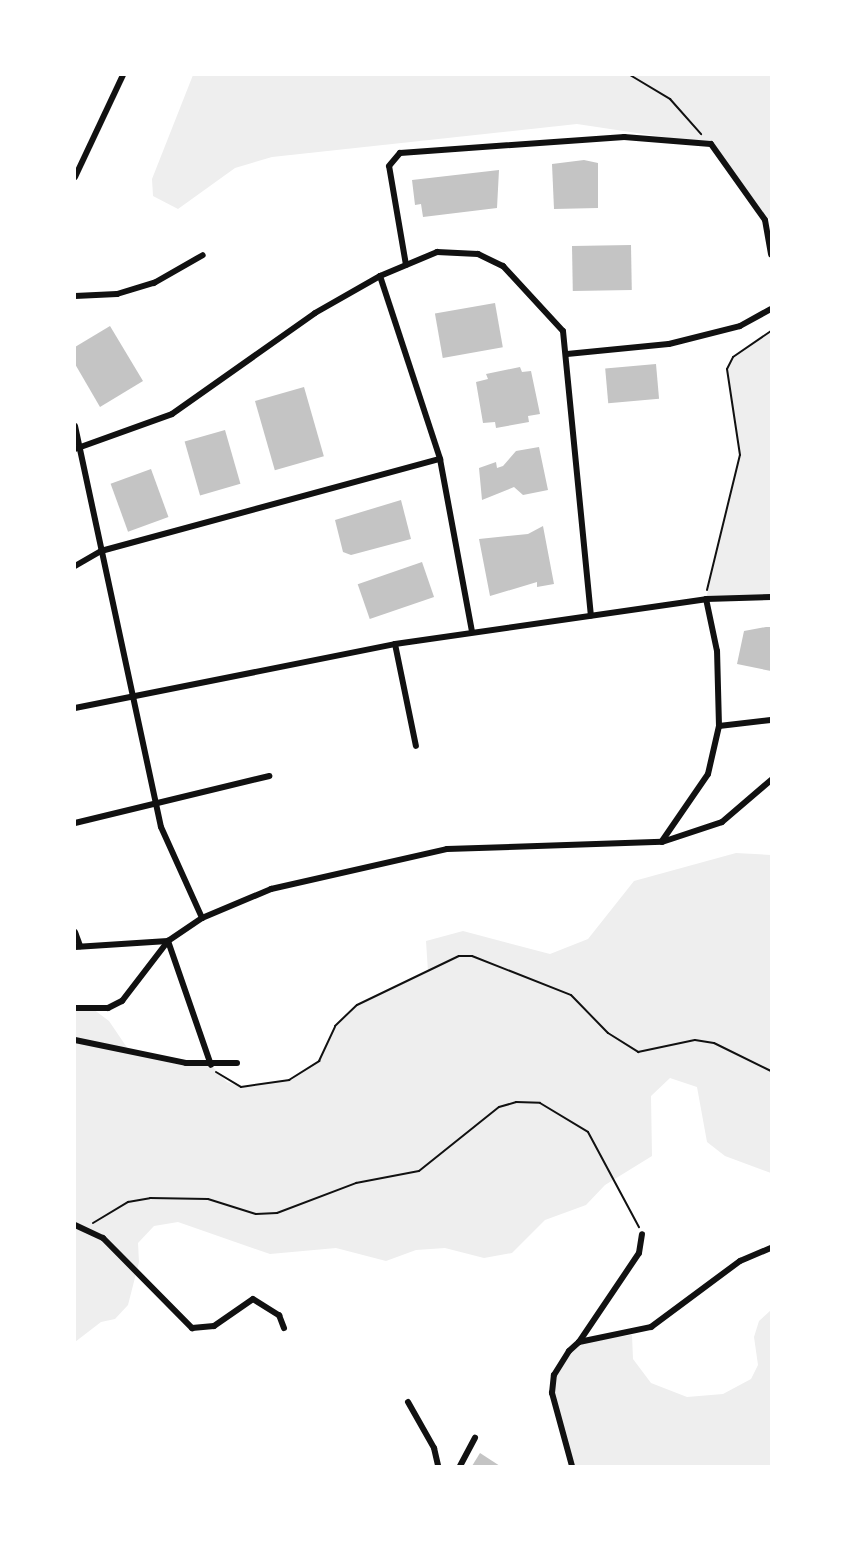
<!DOCTYPE html>
<style>
body{margin:0}
#map{position:relative;width:846px;height:1541px;overflow:hidden;background:#fff;font-family:Lato,sans-serif}
div>[style]{position:absolute}
.green>*{inset:0;background:#eee}
.building>*{inset:0;background:#c4c4c4;transform-origin:0 0}
.path>*{height:2px;margin:-1px;padding:0 1px;transform-origin:1px;border-radius:1px;background:#111}
.minor>*{height:6px;margin:-3px;padding:0 3px;transform-origin:3px;border-radius:3px;background:#111}
span{translate:-50% -50%;white-space:nowrap;text-align:center;line-height:1.15;-webkit-text-stroke:4.5px #fff;paint-order:stroke}
.frame{position:absolute;inset:0;border:76px solid #fff;pointer-events:none}
</style>
<div id="map">
<div class="green">
<i style="clip-path:polygon(193px 75px,771px 75px,771px 219px,756px 213px,710px 144px,577px 124px,272px 157px,235px 168px,178px 209px,153px 196px,152px 179px)"></i>
<i style="clip-path:polygon(771px 331px,771px 597px,706px 599px,740px 455px,727px 369px,733px 357px)"></i>
<i style="clip-path:polygon(736px 853px,771px 855px,771px 1173px,725px 1156px,707px 1142px,697px 1087px,670px 1078px,651px 1096px,652px 1156px,605px 1185px,586px 1205px,545px 1220px,512px 1253px,484px 1258px,445px 1248px,416px 1250px,386px 1261px,336px 1248px,270px 1254px,178px 1222px,154px 1226px,138px 1243px,139px 1262px,128px 1305px,115px 1319px,101px 1322px,75px 1342px,75px 1008px,93px 1009px,109px 1021px,128px 1049px,211px 1065px,227px 1082px,241px 1087px,289px 1080px,319px 1061px,335px 1026px,357px 1005px,428px 972px,426px 941px,463px 931px,550px 954px,588px 939px,634px 881px)"></i>
<i style="clip-path:polygon(771px 1310px,771px 1466px,572px 1466px,552px 1393px,560px 1363px,579px 1342px,632px 1335px,633px 1359px,651px 1383px,687px 1397px,723px 1394px,751px 1379px,758px 1365px,754px 1337px,759px 1321px)"></i>
</div>
<div class="building">
<i style="clip-path:polygon(584px 160px,598px 163px,598px 208px,554px 209px,552px 164px)"></i>
<i style="clip-path:polygon(499px 170px,497px 208px,423px 217px,421px 204px,415px 205px,412px 180px)"></i>
<i style="left:631px;top:245px;width:45px;height:59px;rotate:89deg"></i>
<i style="left:495px;top:303px;width:45px;height:61px;rotate:80deg"></i>
<i style="clip-path:polygon(110px 326px,143px 381px,100px 407px,75px 364px,75px 347px)"></i>
<i style="left:656px;top:364px;width:35px;height:51px;rotate:85deg"></i>
<i style="clip-path:polygon(520px 367px,522px 372px,531px 371px,540px 414px,528px 416px,529px 422px,496px 428px,495px 422px,483px 423px,476px 382px,488px 379px,486px 374px)"></i>
<i style="left:304px;top:387px;width:72px;height:51px;rotate:74deg"></i>
<i style="left:225px;top:430px;width:56px;height:42px;rotate:74deg"></i>
<i style="clip-path:polygon(539px 447px,548px 490px,523px 495px,514px 487px,482px 500px,479px 468px,496px 462px,497px 468px,503px 466px,516px 451px)"></i>
<i style="left:151px;top:469px;width:51px;height:43px;rotate:70deg"></i>
<i style="clip-path:polygon(401px 500px,411px 539px,351px 555px,343px 552px,335px 520px)"></i>
<i style="clip-path:polygon(543px 526px,554px 584px,537px 587px,537px 582px,490px 596px,479px 539px,528px 534px)"></i>
<i style="left:422px;top:562px;width:37px;height:68px;rotate:71deg"></i>
<i style="clip-path:polygon(766px 627px,771px 627px,771px 671px,737px 664px,744px 631px)"></i>
<i style="clip-path:polygon(480px 1453px,500px 1466px,472px 1466px)"></i>
</div>
<div class="path">
<i style="left:630px;top:75px;width:47px;rotate:31deg"></i>
<i style="left:670px;top:99px;width:47px;rotate:48.5deg"></i>
<i style="left:707px;top:590px;width:139px;rotate:-76.3deg"></i>
<i style="left:740px;top:455px;width:87px;rotate:-98.6deg"></i>
<i style="left:727px;top:369px;width:13px;rotate:-63deg"></i>
<i style="left:733px;top:357px;width:46px;rotate:-34.4deg"></i>
<i style="left:216px;top:1072px;width:29px;rotate:31deg"></i>
<i style="left:241px;top:1087px;width:49px;rotate:-8.3deg"></i>
<i style="left:289px;top:1080px;width:36px;rotate:-32deg"></i>
<i style="left:319px;top:1061px;width:38px;rotate:-65deg"></i>
<i style="left:335px;top:1026px;width:30px;rotate:-44deg"></i>
<i style="left:357px;top:1005px;width:113px;rotate:-25.7deg"></i>
<i style="left:459px;top:956px;width:13px"></i>
<i style="left:472px;top:956px;width:106px;rotate:21.5deg"></i>
<i style="left:571px;top:995px;width:53px;rotate:45.8deg"></i>
<i style="left:608px;top:1033px;width:36px;rotate:32deg"></i>
<i style="left:638px;top:1052px;width:58px;rotate:-11.9deg"></i>
<i style="left:695px;top:1040px;width:19px;rotate:9deg"></i>
<i style="left:714px;top:1043px;width:64px;rotate:26.2deg"></i>
<i style="left:93px;top:1223px;width:41px;rotate:-31deg"></i>
<i style="left:128px;top:1202px;width:22px;rotate:-10deg"></i>
<i style="left:150px;top:1198px;width:58px;rotate:1deg"></i>
<i style="left:208px;top:1199px;width:50px;rotate:17.4deg"></i>
<i style="left:256px;top:1214px;width:21px;rotate:-3deg"></i>
<i style="left:277px;top:1213px;width:85px;rotate:-20.8deg"></i>
<i style="left:356px;top:1183px;width:64px;rotate:-10.8deg"></i>
<i style="left:419px;top:1171px;width:102px;rotate:-38.7deg"></i>
<i style="left:499px;top:1107px;width:18px;rotate:-16deg"></i>
<i style="left:516px;top:1102px;width:24px;rotate:2deg"></i>
<i style="left:540px;top:1103px;width:56px;rotate:31.1deg"></i>
<i style="left:588px;top:1132px;width:108px;rotate:61.8deg"></i>
</div>
<div class="minor">
<i style="left:75px;top:177px;width:113px;rotate:-64.8deg"></i>
<i style="left:406px;top:265px;width:100px;rotate:-99.7deg"></i>
<i style="left:389px;top:166px;width:17px;rotate:-50deg"></i>
<i style="left:400px;top:153px;width:225px;rotate:-4.1deg"></i>
<i style="left:624px;top:137px;width:87px;rotate:4.6deg"></i>
<i style="left:711px;top:144px;width:93px;rotate:54.6deg"></i>
<i style="left:765px;top:220px;width:35px;rotate:80deg"></i>
<i style="left:380px;top:276px;width:193px;rotate:71.8deg"></i>
<i style="left:440px;top:459px;width:176px;rotate:79.5deg"></i>
<i style="left:75px;top:296px;width:42px;rotate:-2.7deg"></i>
<i style="left:117px;top:294px;width:39px;rotate:-17deg"></i>
<i style="left:154px;top:283px;width:56px;rotate:-29.7deg"></i>
<i style="left:567px;top:354px;width:102px;rotate:-5.6deg"></i>
<i style="left:669px;top:344px;width:73px;rotate:-14.2deg"></i>
<i style="left:740px;top:326px;width:35px;rotate:-29deg"></i>
<i style="left:75px;top:426px;width:410px;rotate:77.9deg"></i>
<i style="left:161px;top:827px;width:100px;rotate:65.7deg"></i>
<i style="left:75px;top:449px;width:103px;rotate:-19.8deg"></i>
<i style="left:172px;top:414px;width:175px;rotate:-35.2deg"></i>
<i style="left:315px;top:313px;width:75px;rotate:-29.6deg"></i>
<i style="left:380px;top:276px;width:62px;rotate:-22.8deg"></i>
<i style="left:437px;top:252px;width:41px;rotate:2.8deg"></i>
<i style="left:478px;top:254px;width:28px;rotate:26deg"></i>
<i style="left:503px;top:266px;width:88px;rotate:47.3deg"></i>
<i style="left:563px;top:331px;width:286px;rotate:84.4deg"></i>
<i style="left:75px;top:566px;width:30px;rotate:-30deg"></i>
<i style="left:101px;top:551px;width:351px;rotate:-15.2deg"></i>
<i style="left:395px;top:644px;width:104px;rotate:78.4deg"></i>
<i style="left:75px;top:708px;width:326px;rotate:-11.3deg"></i>
<i style="left:395px;top:644px;width:314px;rotate:-8.2deg"></i>
<i style="left:706px;top:599px;width:65px;rotate:-1.8deg"></i>
<i style="left:719px;top:726px;width:52px;rotate:-6.6deg"></i>
<i style="left:75px;top:823px;width:200px;rotate:-13.6deg"></i>
<i style="left:662px;top:841px;width:81px;rotate:-55.5deg"></i>
<i style="left:708px;top:774px;width:49px;rotate:-77.1deg"></i>
<i style="left:719px;top:726px;width:75px;rotate:-91.5deg"></i>
<i style="left:717px;top:651px;width:53px;rotate:-101.9deg"></i>
<i style="left:75px;top:932px;width:15px;rotate:70deg"></i>
<i style="left:168px;top:941px;width:131px;rotate:70.9deg"></i>
<i style="left:75px;top:947px;width:93px;rotate:-3.7deg"></i>
<i style="left:168px;top:941px;width:41px;rotate:-34.1deg"></i>
<i style="left:202px;top:918px;width:75px;rotate:-22.8deg"></i>
<i style="left:271px;top:889px;width:180px;rotate:-12.8deg"></i>
<i style="left:447px;top:849px;width:215px;rotate:-1.9deg"></i>
<i style="left:662px;top:842px;width:63px;rotate:-18.4deg"></i>
<i style="left:722px;top:822px;width:65px;rotate:-40.6deg"></i>
<i style="left:75px;top:1008px;width:33px"></i>
<i style="left:108px;top:1008px;width:16px;rotate:-27deg"></i>
<i style="left:122px;top:1001px;width:76px;rotate:-52.5deg"></i>
<i style="left:75px;top:1040px;width:113px;rotate:11.7deg"></i>
<i style="left:186px;top:1063px;width:51px"></i>
<i style="left:75px;top:1225px;width:31px;rotate:25deg"></i>
<i style="left:103px;top:1238px;width:127px;rotate:45.3deg"></i>
<i style="left:192px;top:1328px;width:22px;rotate:-5deg"></i>
<i style="left:214px;top:1326px;width:47px;rotate:-34.7deg"></i>
<i style="left:253px;top:1299px;width:31px;rotate:32deg"></i>
<i style="left:279px;top:1315px;width:14px;rotate:69deg"></i>
<i style="left:579px;top:1342px;width:107px;rotate:-56deg"></i>
<i style="left:639px;top:1253px;width:19px;rotate:-81deg"></i>
<i style="left:408px;top:1402px;width:53px;rotate:60.5deg"></i>
<i style="left:434px;top:1448px;width:18px;rotate:77deg"></i>
<i style="left:460px;top:1466px;width:32px;rotate:-62deg"></i>
<i style="left:572px;top:1466px;width:76px;rotate:-105.3deg"></i>
<i style="left:552px;top:1393px;width:18px;rotate:-84deg"></i>
<i style="left:554px;top:1375px;width:28px;rotate:-58deg"></i>
<i style="left:569px;top:1351px;width:13px;rotate:-42deg"></i>
<i style="left:579px;top:1342px;width:74px;rotate:-11.8deg"></i>
<i style="left:651px;top:1327px;width:111px;rotate:-36.6deg"></i>
<i style="left:740px;top:1261px;width:34px;rotate:-23deg"></i>
</div>
<div class="frame"></div>
</div>
